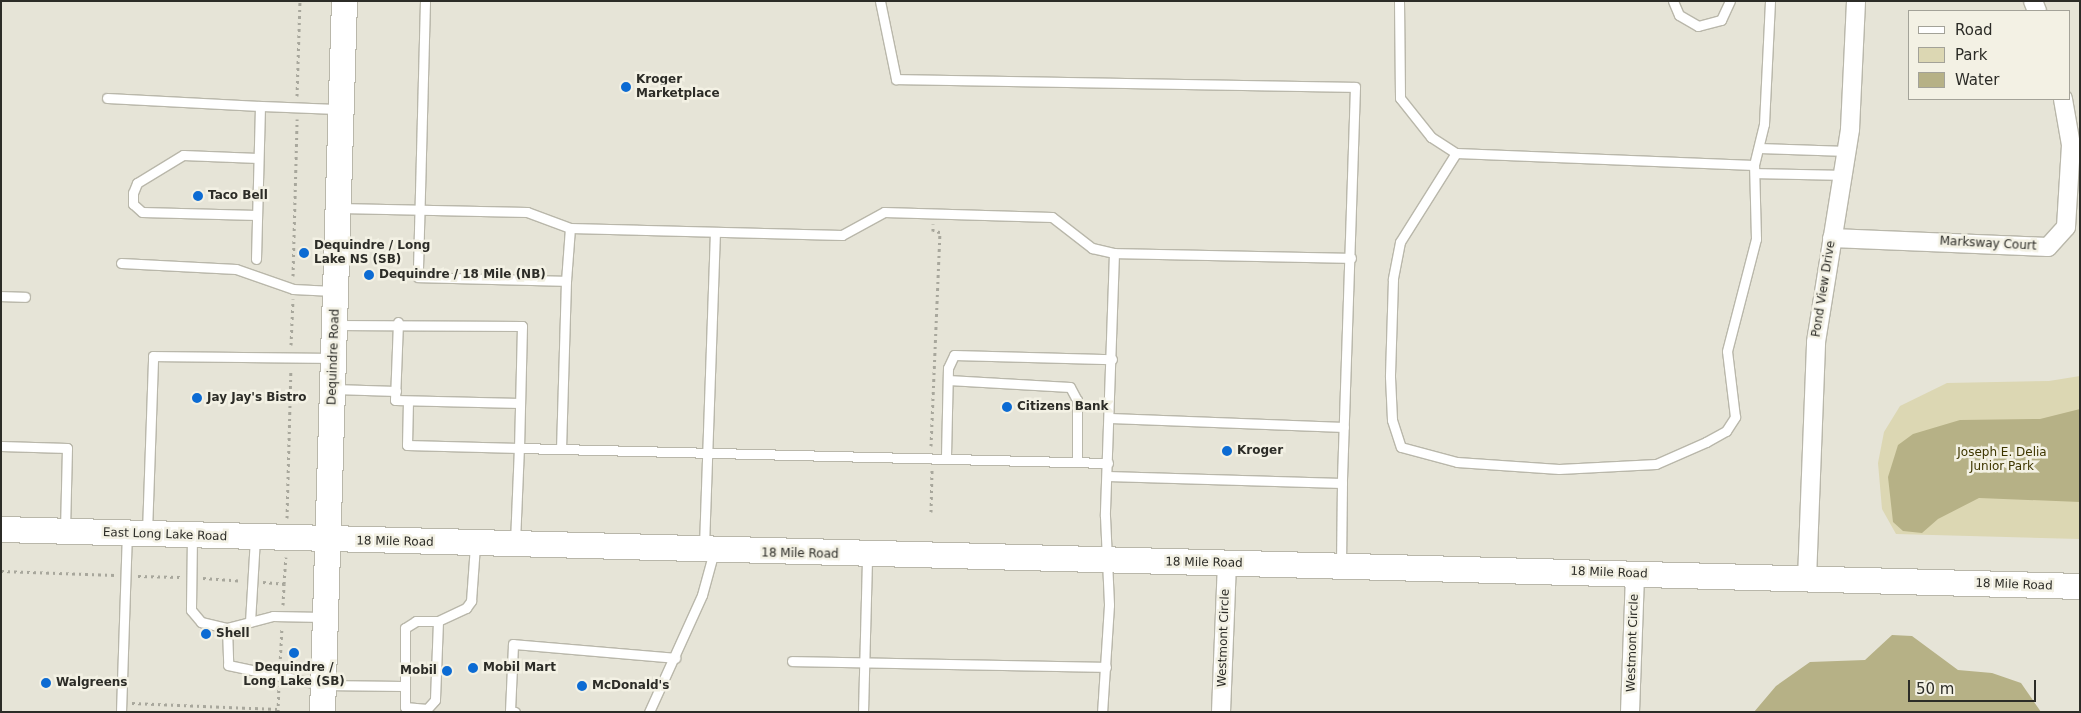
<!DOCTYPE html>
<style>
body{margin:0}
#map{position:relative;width:2081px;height:713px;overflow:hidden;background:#e6e4d7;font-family:"DejaVu Sans",sans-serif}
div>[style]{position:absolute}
.green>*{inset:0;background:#dcd7b3}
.water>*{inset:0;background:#b6b186}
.path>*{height:3px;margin-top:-1.5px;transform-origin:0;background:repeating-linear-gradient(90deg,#a8a79c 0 2.5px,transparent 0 6.5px)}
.roads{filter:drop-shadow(1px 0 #b9b7aa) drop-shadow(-1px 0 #b9b7aa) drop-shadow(0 1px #b9b7aa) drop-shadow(0 -1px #b9b7aa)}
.lane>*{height:9px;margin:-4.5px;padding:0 4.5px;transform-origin:4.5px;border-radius:4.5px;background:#fff}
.street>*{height:18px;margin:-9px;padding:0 9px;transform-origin:9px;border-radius:9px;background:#fff}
.secondary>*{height:25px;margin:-12.5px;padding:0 12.5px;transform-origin:12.5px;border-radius:12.5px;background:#fff}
.dots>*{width:14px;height:14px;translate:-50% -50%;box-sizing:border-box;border:2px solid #f3f1e4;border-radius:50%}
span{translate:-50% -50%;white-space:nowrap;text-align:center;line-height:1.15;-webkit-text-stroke:5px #f3f1e4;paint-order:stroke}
.poi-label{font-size:12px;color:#2c2c27;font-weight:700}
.left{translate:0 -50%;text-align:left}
.right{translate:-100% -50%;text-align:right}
.street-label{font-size:12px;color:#2c2c27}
.park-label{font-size:12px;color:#3e3600}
.frame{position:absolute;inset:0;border:2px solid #2c2c27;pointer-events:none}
.legend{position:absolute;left:1908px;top:10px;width:162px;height:90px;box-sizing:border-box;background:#f3f1e4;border:1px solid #a3a298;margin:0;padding:6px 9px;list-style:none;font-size:15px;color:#2c2c27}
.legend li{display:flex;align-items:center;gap:10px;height:25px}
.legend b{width:25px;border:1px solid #a3a298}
.scale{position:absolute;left:1908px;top:680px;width:128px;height:22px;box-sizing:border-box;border:2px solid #2c2c27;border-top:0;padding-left:6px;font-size:15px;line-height:18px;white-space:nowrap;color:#2c2c27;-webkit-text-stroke:4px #f3f1e4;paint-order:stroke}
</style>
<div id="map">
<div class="green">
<i style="clip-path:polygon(2080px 376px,2080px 539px,1896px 534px,1882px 509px,1878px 463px,1884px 432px,1900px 406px,1947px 383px,2049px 381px)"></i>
</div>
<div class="water">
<i style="clip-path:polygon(2080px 409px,2080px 502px,1979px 498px,1938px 519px,1922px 533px,1903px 531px,1893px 522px,1888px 477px,1898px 445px,1913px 434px,1960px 420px,2040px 419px)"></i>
<i style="clip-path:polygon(1892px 635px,1912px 636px,1958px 670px,1992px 673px,2021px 683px,2041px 712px,1754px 712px,1776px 686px,1810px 662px,1865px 660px)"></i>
</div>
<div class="path">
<i style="left:297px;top:96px;width:95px;rotate:-88.2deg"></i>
<i style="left:293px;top:276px;width:157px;rotate:-88.5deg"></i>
<i style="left:291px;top:345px;width:46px;rotate:-87.5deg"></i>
<i style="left:931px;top:446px;width:214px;rotate:-87.6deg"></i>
<i style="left:940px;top:232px;width:7px;rotate:-172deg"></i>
<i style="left:933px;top:231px;width:7px;rotate:-90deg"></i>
<i style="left:931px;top:512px;width:42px;rotate:-88.6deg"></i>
<i style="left:287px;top:518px;width:149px;rotate:-88.5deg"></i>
<i style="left:1px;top:571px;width:114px;rotate:2deg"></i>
<i style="left:138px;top:576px;width:42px;rotate:1.4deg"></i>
<i style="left:203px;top:578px;width:39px;rotate:4deg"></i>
<i style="left:263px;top:582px;width:21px;rotate:5deg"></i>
<i style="left:284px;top:584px;width:27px;rotate:-86deg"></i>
<i style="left:283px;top:605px;width:21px;rotate:-87deg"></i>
<i style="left:280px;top:665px;width:38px;rotate:-87deg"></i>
<i style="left:132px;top:703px;width:146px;rotate:2.4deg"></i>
<i style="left:278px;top:712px;width:26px;rotate:-88deg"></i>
</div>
<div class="roads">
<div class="lane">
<i style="left:425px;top:1px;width:276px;rotate:91.5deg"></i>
<i style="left:418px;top:277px;width:148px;rotate:1.5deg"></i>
<i style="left:566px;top:281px;width:168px;rotate:91.7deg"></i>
<i style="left:880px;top:1px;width:80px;rotate:78.4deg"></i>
<i style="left:896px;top:79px;width:459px;rotate:1deg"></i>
<i style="left:1355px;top:87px;width:396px;rotate:91.9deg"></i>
<i style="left:1399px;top:1px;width:97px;rotate:89.4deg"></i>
<i style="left:1400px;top:98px;width:50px;rotate:51.5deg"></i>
<i style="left:1431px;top:137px;width:30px;rotate:33deg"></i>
<i style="left:1456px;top:153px;width:298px;rotate:2.3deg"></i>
<i style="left:1673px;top:1px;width:15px;rotate:67deg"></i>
<i style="left:1679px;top:15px;width:22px;rotate:30deg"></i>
<i style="left:1698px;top:26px;width:24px;rotate:-15deg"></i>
<i style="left:1721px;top:20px;width:21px;rotate:-65deg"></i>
<i style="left:107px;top:98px;width:153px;rotate:3deg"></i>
<i style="left:1759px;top:148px;width:88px;rotate:2deg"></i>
<i style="left:1456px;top:153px;width:105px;rotate:122.2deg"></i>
<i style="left:1400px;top:242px;width:38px;rotate:101deg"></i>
<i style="left:1393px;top:279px;width:98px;rotate:91.8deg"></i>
<i style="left:1390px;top:377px;width:43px;rotate:87.3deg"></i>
<i style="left:1392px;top:420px;width:28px;rotate:72deg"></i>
<i style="left:1401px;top:447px;width:58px;rotate:15deg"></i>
<i style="left:1457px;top:462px;width:102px;rotate:3.9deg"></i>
<i style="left:1559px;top:469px;width:97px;rotate:-3deg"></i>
<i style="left:1656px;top:464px;width:55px;rotate:-23.7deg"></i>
<i style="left:1706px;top:442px;width:23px;rotate:-29deg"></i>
<i style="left:1726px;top:431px;width:17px;rotate:-57deg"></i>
<i style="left:1735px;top:417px;width:66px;rotate:-96.9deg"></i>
<i style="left:1727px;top:351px;width:116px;rotate:-75.5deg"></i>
<i style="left:1756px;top:239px;width:74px;rotate:-91.5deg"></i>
<i style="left:1754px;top:165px;width:42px;rotate:-76.3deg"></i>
<i style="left:1764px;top:124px;width:123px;rotate:-87.2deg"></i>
<i style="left:1755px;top:173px;width:88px;rotate:1.3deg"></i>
<i style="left:339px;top:208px;width:188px;rotate:1.2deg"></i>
<i style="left:527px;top:212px;width:46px;rotate:20.4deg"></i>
<i style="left:570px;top:228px;width:272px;rotate:1.5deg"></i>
<i style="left:842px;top:235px;width:48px;rotate:-28.7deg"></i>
<i style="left:884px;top:212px;width:168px;rotate:1.7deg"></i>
<i style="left:1052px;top:217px;width:51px;rotate:37.8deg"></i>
<i style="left:1092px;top:248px;width:23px;rotate:13deg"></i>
<i style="left:1114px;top:253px;width:263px;rotate:92deg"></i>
<i style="left:1105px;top:516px;width:89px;rotate:87.4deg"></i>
<i style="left:1109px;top:605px;width:107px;rotate:93.7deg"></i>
<i style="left:257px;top:215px;width:115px;rotate:-178.5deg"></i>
<i style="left:142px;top:212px;width:12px;rotate:-138deg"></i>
<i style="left:133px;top:204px;width:11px;rotate:-90deg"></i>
<i style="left:133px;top:193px;width:11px;rotate:-68deg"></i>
<i style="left:137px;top:183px;width:54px;rotate:-31.3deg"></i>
<i style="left:183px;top:155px;width:75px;rotate:2.3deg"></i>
<i style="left:1114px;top:253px;width:237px;rotate:1.2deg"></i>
<i style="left:256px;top:259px;width:153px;rotate:-88.5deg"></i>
<i style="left:260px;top:106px;width:78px;rotate:2.2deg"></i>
<i style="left:121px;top:263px;width:115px;rotate:3deg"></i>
<i style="left:236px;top:269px;width:60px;rotate:19.3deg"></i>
<i style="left:293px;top:289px;width:40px;rotate:2.9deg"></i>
<i style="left:566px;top:281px;width:53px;rotate:-85.7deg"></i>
<i style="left:1px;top:296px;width:24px;rotate:2deg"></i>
<i style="left:398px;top:322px;width:78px;rotate:92.2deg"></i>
<i style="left:395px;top:400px;width:125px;rotate:1.4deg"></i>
<i style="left:335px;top:325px;width:187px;rotate:0.3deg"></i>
<i style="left:522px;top:326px;width:122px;rotate:91.4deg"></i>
<i style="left:519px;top:448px;width:112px;rotate:-178.5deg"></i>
<i style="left:407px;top:445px;width:44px;rotate:-88.7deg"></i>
<i style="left:948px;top:380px;width:122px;rotate:3.3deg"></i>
<i style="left:1070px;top:387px;width:15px;rotate:62deg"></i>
<i style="left:1077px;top:400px;width:61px;rotate:90deg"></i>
<i style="left:334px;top:389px;width:62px;rotate:1.8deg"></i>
<i style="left:1110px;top:418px;width:234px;rotate:2.2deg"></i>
<i style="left:1px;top:446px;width:66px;rotate:1.7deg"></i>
<i style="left:67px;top:448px;width:81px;rotate:91.4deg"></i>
<i style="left:946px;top:456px;width:88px;rotate:-88.7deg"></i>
<i style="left:948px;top:368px;width:14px;rotate:-65deg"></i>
<i style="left:954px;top:355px;width:158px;rotate:1.5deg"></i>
<i style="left:1107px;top:476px;width:235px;rotate:1.7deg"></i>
<i style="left:1342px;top:483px;width:82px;rotate:90.7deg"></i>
<i style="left:147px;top:532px;width:176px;rotate:-88deg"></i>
<i style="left:153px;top:356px;width:178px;rotate:0.6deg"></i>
<i style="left:192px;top:536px;width:74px;rotate:90.8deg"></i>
<i style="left:191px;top:610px;width:16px;rotate:50deg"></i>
<i style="left:201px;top:622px;width:27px;rotate:13deg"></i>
<i style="left:515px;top:542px;width:94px;rotate:-87.6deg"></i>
<i style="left:519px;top:448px;width:589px;rotate:1.46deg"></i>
<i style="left:704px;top:546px;width:313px;rotate:-88deg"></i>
<i style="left:323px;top:617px;width:50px;rotate:-178.9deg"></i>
<i style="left:273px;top:616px;width:48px;rotate:165.4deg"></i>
<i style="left:227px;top:628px;width:37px;rotate:88deg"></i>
<i style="left:228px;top:665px;width:97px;rotate:11.9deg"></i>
<i style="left:323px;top:685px;width:80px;rotate:0.7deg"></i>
<i style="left:438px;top:621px;width:79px;rotate:92.2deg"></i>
<i style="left:435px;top:700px;width:12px;rotate:132deg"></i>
<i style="left:427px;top:709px;width:22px;rotate:-175deg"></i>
<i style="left:405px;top:707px;width:79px;rotate:-90deg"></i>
<i style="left:405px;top:628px;width:13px;rotate:-32deg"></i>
<i style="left:416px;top:621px;width:22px"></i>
<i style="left:438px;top:621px;width:31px;rotate:-25deg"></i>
<i style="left:466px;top:608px;width:9px;rotate:-54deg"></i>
<i style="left:471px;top:601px;width:56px;rotate:-85.9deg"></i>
<i style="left:250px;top:622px;width:84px;rotate:-86.6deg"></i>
<i style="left:792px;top:661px;width:314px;rotate:1.1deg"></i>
<i style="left:121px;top:712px;width:177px;rotate:-88.1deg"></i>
<i style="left:515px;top:712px;width:5px;rotate:-169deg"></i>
<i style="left:510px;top:711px;width:67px;rotate:-87.4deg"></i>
<i style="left:513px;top:644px;width:163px;rotate:4.9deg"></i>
<i style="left:649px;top:712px;width:128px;rotate:-65.6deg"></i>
<i style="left:702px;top:595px;width:46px;rotate:-74.7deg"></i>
<i style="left:863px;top:712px;width:157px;rotate:-88.5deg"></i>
</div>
<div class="street">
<i style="left:2033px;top:1px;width:11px;rotate:68deg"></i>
<i style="left:1832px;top:238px;width:216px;rotate:2.4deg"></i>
<i style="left:2048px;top:247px;width:27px;rotate:-48deg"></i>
<i style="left:2066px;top:227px;width:82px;rotate:-86.5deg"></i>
<i style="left:2071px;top:145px;width:47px;rotate:-99.9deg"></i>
<i style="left:1807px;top:579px;width:237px;rotate:-87.8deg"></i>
<i style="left:1816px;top:342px;width:216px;rotate:-80.9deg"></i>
<i style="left:1850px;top:129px;width:128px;rotate:-87.3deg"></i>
<i style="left:1221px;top:712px;width:148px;rotate:-87.7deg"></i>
<i style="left:1630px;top:712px;width:138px;rotate:-87.9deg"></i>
</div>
<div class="secondary">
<i style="left:1px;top:529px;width:2080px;rotate:1.57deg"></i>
<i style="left:322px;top:712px;width:711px;rotate:-88.23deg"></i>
</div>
</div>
<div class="dots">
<i style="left:626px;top:87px;background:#0c6bd3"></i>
<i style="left:198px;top:196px;background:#0c6bd3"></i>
<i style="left:304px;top:253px;background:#0c6bd3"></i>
<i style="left:369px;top:275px;background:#0c6bd3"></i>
<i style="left:197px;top:398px;background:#0c6bd3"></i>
<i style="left:1007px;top:407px;background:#0c6bd3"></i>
<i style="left:1227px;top:451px;background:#0c6bd3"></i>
<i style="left:206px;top:634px;background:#0c6bd3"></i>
<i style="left:294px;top:653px;background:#0c6bd3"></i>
<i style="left:473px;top:668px;background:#0c6bd3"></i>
<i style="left:447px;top:671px;background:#0c6bd3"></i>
<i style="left:46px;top:683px;background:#0c6bd3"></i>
<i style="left:582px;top:686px;background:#0c6bd3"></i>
</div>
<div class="poi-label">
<span class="left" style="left:636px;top:87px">Kroger<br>Marketplace</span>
<span class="left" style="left:208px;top:196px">Taco Bell</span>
<span class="left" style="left:314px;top:253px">Dequindre / Long<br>Lake NS (SB)</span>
<span class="left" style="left:379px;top:275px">Dequindre / 18 Mile (NB)</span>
<span class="left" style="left:207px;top:398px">Jay Jay's Bistro</span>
<span class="left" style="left:1017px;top:407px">Citizens Bank</span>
<span class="left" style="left:1237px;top:451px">Kroger</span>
<span class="left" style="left:216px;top:634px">Shell</span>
<span style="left:294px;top:675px">Dequindre /<br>Long Lake (SB)</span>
<span class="left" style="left:483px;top:668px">Mobil Mart</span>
<span class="right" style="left:437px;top:671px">Mobil</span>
<span class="left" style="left:56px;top:683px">Walgreens</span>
<span class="left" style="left:592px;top:686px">McDonald's</span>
</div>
<div class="street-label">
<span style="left:1988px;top:244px;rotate:3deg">Marksway Court</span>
<span style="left:1824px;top:289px;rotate:-81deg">Pond View Drive</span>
<span style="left:334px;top:357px;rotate:-88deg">Dequindre Road</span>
<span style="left:165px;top:535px;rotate:2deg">East Long Lake Road</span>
<span style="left:395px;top:542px;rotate:1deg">18 Mile Road</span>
<span style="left:800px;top:554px;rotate:1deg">18 Mile Road</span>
<span style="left:1204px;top:563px;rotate:1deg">18 Mile Road</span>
<span style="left:1609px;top:573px;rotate:2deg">18 Mile Road</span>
<span style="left:2014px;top:585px;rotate:2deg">18 Mile Road</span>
<span style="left:1224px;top:638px;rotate:-88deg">Westmont Circle</span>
<span style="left:1633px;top:643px;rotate:-88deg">Westmont Circle</span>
</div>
<div class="park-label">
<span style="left:2002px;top:460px">Joseph E. Delia<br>Junior Park</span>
</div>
<div class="frame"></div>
<ul class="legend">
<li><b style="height:6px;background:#fff"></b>Road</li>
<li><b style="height:14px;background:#dcd7b3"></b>Park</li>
<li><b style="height:14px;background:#b6b186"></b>Water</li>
</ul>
<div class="scale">50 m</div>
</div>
